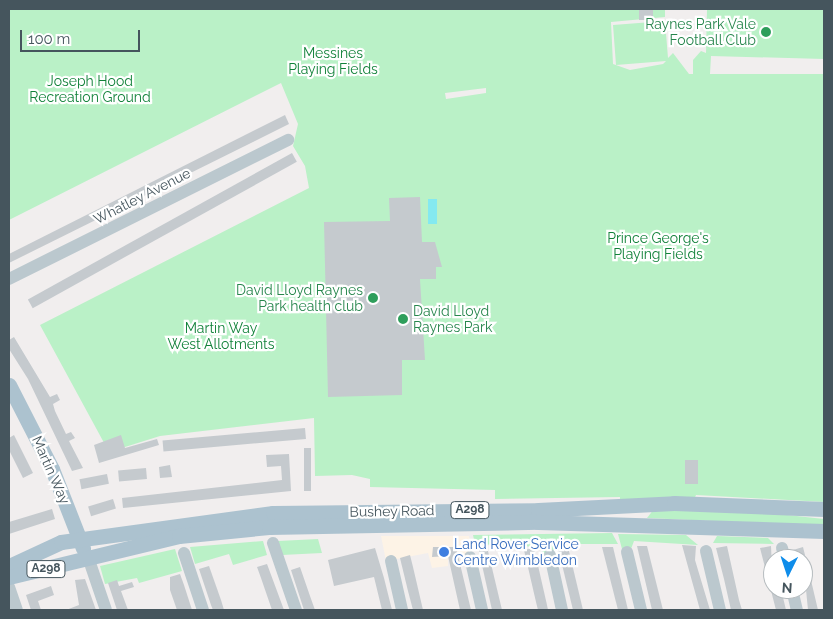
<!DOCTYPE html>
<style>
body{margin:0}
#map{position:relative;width:833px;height:619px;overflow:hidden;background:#f1eeee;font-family:Raleway,sans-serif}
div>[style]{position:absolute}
.commercial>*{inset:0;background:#fdf3e6}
.green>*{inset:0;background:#baf1c7}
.water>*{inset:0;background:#84e9f0;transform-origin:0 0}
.building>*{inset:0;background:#c5cace;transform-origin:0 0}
.minor>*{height:12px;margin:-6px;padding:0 6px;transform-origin:6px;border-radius:6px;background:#bbc8ce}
.major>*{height:15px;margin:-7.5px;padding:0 7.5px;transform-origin:7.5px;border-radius:7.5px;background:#acc2cf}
.dots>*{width:14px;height:14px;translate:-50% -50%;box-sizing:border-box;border:2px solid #fff;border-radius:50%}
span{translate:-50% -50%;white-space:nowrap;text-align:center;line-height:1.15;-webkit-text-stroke:4.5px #fff;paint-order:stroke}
.shield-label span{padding:1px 4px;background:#fff;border:1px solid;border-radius:4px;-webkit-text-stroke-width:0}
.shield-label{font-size:12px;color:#45555d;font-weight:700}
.leisure-label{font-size:14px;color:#27864d}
.right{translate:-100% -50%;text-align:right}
.left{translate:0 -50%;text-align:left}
.park-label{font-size:14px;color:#12823a}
.street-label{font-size:14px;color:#45555d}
.shop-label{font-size:14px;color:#366cbe}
.frame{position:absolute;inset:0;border:10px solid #45555d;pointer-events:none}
.north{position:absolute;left:763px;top:549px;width:50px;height:50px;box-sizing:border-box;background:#fff;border:1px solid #b5bbbe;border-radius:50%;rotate:184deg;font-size:14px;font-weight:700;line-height:20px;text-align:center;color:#45555d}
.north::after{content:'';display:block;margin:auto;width:18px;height:22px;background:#0f8dea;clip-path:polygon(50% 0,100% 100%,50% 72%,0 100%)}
.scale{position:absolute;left:20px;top:30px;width:120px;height:22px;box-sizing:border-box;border:2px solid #45555d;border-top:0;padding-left:6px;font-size:15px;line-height:18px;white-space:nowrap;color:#45555d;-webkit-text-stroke:4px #fff;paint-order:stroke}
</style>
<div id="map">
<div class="commercial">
<i style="clip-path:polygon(381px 536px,469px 536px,473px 555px,448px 559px,448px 566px,432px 568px,428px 553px,386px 561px)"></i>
</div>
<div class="green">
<i style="clip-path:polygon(evenodd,9px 9px,665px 9px,665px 17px,611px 22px,613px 64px,630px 70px,663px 64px,666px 61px,616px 65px,613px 25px,665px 21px,668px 58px,673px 53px,689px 74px,693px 74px,693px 60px,701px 51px,706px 53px,707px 9px,824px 9px,824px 59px,711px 56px,710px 74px,824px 74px,824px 502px,696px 495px,694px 500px,620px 502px,620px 497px,495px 499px,495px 490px,370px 487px,370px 479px,352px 475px,315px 476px,314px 418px,160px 436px,109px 452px,40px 325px,309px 188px,305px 166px,293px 146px,298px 124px,281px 83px,9px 220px,9px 9px,486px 88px,486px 93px,446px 99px,445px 93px,486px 88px)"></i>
<i style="clip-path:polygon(654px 509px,741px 510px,824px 519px,824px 526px,647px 518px)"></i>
<i style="clip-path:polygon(612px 533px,618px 544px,553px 544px,555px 551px,543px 554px,541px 547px,475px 544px,473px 535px)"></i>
<i style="clip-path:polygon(618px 534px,686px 535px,698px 545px,634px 541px,631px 549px,622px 549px)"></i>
<i style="clip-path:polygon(717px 536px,768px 538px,774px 544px,713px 543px)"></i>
<i style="clip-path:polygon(318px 539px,322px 553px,282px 555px,278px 541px)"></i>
<i style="clip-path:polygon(263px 541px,267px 555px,233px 565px,229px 554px,195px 564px,190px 547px)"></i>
<i style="clip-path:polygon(175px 549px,182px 571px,139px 583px,137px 578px,105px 584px,100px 566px)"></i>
</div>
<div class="water">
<i style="left:428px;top:199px;width:9px;height:25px"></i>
</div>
<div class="building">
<i style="left:639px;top:9px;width:14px;height:11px"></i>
<i style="clip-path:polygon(285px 115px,289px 124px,9px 263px,9px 254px)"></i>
<i style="left:292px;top:153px;width:10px;height:302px;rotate:61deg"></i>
<i style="clip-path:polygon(420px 197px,422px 242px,435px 242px,442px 267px,436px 267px,436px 279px,420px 279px,425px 360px,402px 360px,402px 395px,328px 397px,324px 222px,390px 221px,389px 198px)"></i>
<i style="clip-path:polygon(14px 337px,50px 397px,57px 394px,60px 400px,53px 404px,55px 411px,66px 434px,71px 432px,75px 438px,69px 441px,83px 468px,72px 471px,28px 379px,9px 349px,9px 340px)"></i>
<i style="left:305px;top:428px;width:11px;height:143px;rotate:85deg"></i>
<i style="clip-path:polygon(14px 435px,33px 473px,23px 478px,9px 450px,9px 438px)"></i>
<i style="clip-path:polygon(121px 435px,125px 448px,157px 439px,159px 445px,99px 463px,94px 445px)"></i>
<i style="left:304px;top:448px;width:7px;height:43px"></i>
<i style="clip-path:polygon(289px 454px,291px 491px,123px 508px,122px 498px,282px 480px,281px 466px,267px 467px,266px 455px)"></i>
<i style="left:685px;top:460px;width:13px;height:24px"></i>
<i style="clip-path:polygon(170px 465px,172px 477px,160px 478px,159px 467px)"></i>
<i style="left:146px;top:468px;width:11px;height:28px;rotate:85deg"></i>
<i style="left:107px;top:474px;width:10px;height:28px;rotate:79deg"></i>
<i style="left:113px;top:499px;width:10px;height:26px;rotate:73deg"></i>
<i style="clip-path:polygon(52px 509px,55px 519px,9px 534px,9px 522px)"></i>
<i style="clip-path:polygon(682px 545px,696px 546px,695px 560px,710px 610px,700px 610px)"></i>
<i style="clip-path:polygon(637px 546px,647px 546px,663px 610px,652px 610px)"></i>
<i style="clip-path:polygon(727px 546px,739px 600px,742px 610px,731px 610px,724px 579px,716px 548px)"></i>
<i style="clip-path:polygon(771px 546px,773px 589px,781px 589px,786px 610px,776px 610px,760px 548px)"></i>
<i style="clip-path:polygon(433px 547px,456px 547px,471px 610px,460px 610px,448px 556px,432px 557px)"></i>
<i style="clip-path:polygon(478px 547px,487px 547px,502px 610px,492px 610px)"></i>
<i style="clip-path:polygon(563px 547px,568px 547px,583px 610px,573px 610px,558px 548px)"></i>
<i style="clip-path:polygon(602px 547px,613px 547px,628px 610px,618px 610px)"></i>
<i style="clip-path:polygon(803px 547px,806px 559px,818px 610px,808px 610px,803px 559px,795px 559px,793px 550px)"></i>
<i style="clip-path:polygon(375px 548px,384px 578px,392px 610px,382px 610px,374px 577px,334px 586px,328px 560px)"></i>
<i style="clip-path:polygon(534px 548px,547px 605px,548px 610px,538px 610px,536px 602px,524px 550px)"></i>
<i style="clip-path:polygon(410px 555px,413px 567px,423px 610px,413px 610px,408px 591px,400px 558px)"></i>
<i style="clip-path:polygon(267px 564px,277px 591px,284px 610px,272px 610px,261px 578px,257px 567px)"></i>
<i style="clip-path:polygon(209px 566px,221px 600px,224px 610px,213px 610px,211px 605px,199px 569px)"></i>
<i style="clip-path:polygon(300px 567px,310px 596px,315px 610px,304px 610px,291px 570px)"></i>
<i style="clip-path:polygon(180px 574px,184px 585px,192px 610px,177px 610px,170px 590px,170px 577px)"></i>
<i style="clip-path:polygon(85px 579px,96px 610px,66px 610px,79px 605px,75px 580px)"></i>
<i style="clip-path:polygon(117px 580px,119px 586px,132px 582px,134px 587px,121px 591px,128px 610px,117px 610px,108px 583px)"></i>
<i style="clip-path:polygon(51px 586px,54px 595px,38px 601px,41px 610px,31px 610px,26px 595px)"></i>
</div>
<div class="minor">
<i style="left:9px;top:279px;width:312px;rotate:-26.5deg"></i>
<i style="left:273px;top:543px;width:71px;rotate:71.1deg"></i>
<i style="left:782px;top:548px;width:11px;rotate:75deg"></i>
<i style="left:706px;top:551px;width:61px;rotate:76.7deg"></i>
<i style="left:627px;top:552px;width:60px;rotate:76.4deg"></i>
<i style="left:184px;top:553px;width:60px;rotate:71.6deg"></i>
<i style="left:550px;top:555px;width:56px;rotate:77.7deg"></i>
<i style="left:470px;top:557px;width:54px;rotate:77.2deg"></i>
<i style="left:391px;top:561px;width:50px;rotate:77.3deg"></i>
<i style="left:91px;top:566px;width:46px;rotate:71.2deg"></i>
<i style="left:9px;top:587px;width:24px;rotate:71deg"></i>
<i style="left:792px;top:589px;width:22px;rotate:77deg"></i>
</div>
<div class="major">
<i style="left:9px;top:385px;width:94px;rotate:62.9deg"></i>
<i style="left:52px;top:469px;width:85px;rotate:68.6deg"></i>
<i style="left:9px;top:566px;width:57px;rotate:-24.8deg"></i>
<i style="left:61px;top:542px;width:214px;rotate:-7.8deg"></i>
<i style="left:273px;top:513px;width:265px;rotate:-0.6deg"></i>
<i style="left:538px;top:510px;width:136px;rotate:-2.9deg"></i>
<i style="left:674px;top:503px;width:150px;rotate:2.3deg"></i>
<i style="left:9px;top:577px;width:175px;rotate:-13.6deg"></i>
<i style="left:179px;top:536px;width:90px;rotate:-5.7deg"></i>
<i style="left:269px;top:527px;width:269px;rotate:-1.1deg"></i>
<i style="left:538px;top:522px;width:286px;rotate:1.8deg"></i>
</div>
<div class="dots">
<i style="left:766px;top:32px;background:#2e9e5b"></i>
<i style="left:373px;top:298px;background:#2e9e5b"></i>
<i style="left:403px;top:319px;background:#2e9e5b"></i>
<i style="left:444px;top:552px;background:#3f7fe0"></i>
</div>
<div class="shield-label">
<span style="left:470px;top:510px">A298</span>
<span style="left:46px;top:569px">A298</span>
</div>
<div class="leisure-label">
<span class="right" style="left:756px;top:32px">Raynes Park Vale<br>Football Club</span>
<span class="right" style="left:363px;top:298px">David Lloyd Raynes<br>Park health club</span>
<span class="left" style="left:413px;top:319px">David Lloyd<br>Raynes Park</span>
</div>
<div class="park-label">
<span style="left:333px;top:61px">Messines<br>Playing Fields</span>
<span style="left:90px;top:89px">Joseph Hood<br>Recreation Ground</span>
<span style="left:658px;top:246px">Prince George's<br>Playing Fields</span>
<span style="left:221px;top:336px">Martin Way<br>West Allotments</span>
</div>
<div class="street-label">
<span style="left:142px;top:196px;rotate:-27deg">Whatley Avenue</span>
<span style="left:51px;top:470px;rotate:66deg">Martin Way</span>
<span style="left:392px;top:511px;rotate:-1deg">Bushey Road</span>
</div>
<div class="shop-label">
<span class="left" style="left:454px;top:552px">Land Rover Service<br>Centre Wimbledon</span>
</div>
<div class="frame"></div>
<div class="north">N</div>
<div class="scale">100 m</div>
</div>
